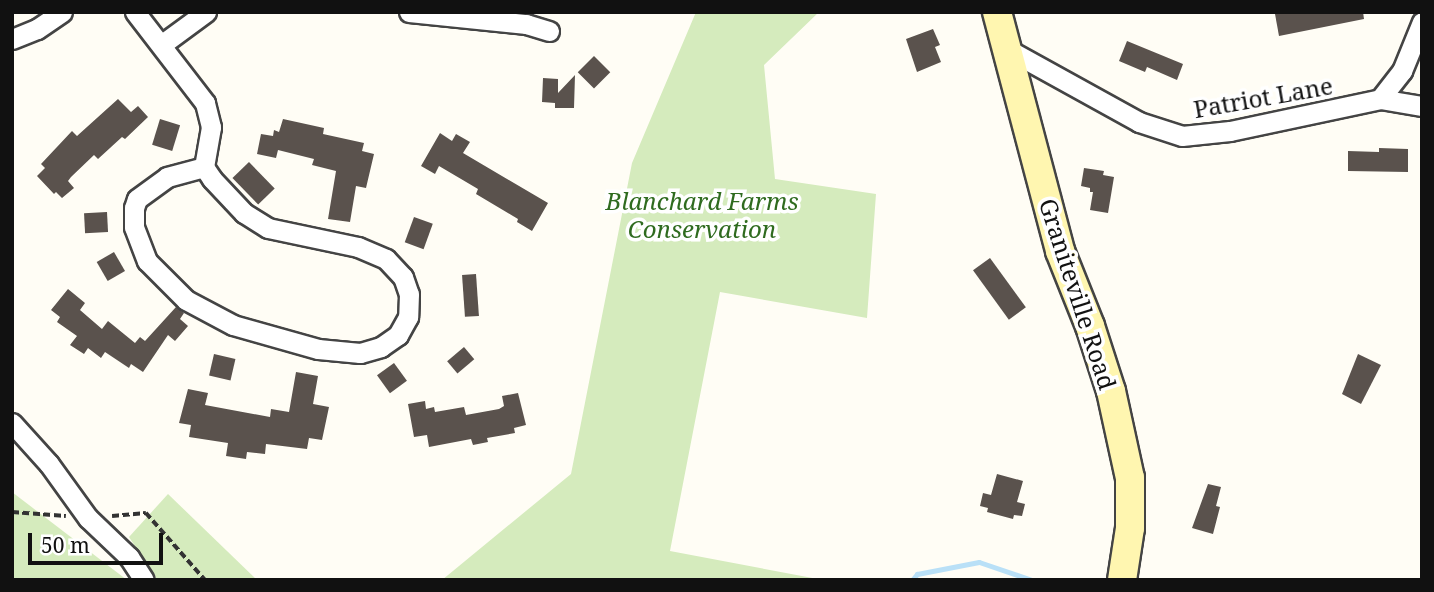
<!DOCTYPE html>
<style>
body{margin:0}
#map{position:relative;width:1434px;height:592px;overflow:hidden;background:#fffdf5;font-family:"Noto Serif",serif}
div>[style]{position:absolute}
.green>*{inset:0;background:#d5ebbd}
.stream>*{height:5px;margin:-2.5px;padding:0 2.5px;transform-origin:2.5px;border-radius:2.5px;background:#b9e0f7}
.building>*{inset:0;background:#5a524d;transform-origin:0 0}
.path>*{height:3.5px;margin-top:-1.75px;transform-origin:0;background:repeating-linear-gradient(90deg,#333 0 7px,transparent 0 10.5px)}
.roads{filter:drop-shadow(2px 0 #444) drop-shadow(-2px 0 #444) drop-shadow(0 2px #444) drop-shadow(0 -2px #444)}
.street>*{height:19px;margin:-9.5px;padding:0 9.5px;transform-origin:9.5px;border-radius:9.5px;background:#fff}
.secondary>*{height:28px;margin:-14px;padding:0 14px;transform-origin:14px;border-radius:14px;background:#fff6b0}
span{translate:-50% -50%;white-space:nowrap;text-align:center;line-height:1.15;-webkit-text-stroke:7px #fff;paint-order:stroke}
.street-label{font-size:24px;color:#111}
.park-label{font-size:24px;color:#2f6b1f;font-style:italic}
.frame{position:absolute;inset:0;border:14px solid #111;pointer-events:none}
.scale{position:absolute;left:28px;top:533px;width:135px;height:32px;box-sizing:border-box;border:4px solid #111;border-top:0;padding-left:9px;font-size:21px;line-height:24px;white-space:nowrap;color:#111;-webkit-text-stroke:5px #fff;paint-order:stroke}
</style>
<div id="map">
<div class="green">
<i style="clip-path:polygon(696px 12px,819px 12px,764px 65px,775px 179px,876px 194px,867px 318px,720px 292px,670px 551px,823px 580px,442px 580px,571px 474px,632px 163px)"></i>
<i style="clip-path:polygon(12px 492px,127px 580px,12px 580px)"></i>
<i style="clip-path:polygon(168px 494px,257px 580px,157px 580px,129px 537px)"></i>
</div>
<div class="stream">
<i style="left:912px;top:580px;width:8px;rotate:-50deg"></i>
<i style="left:917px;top:574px;width:63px;rotate:-11deg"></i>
<i style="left:979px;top:562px;width:56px;rotate:18.8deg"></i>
</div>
<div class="building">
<i style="clip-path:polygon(1283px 12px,1363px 12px,1364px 19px,1279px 36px,1275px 14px)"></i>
<i style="clip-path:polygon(933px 29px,940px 45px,935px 47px,941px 62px,917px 72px,906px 39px)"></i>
<i style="clip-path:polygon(1127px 41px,1183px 64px,1177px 80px,1147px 67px,1145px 72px,1119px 61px)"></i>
<i style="left:594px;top:56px;width:23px;height:23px;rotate:45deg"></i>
<i style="clip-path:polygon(575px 75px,574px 108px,555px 108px,555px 103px,542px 102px,543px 78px,558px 79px,558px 93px)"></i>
<i style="clip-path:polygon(118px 99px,131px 112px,138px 106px,148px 117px,125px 139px,122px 137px,98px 159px,94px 155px,71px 177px,68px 181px,74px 188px,62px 198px,56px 192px,54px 194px,37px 176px,45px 168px,41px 164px,72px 131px,77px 136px)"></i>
<i style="left:160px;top:119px;width:21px;height:27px;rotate:17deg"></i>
<i style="clip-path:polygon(283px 119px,324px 128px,323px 134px,364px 143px,362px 151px,374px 154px,366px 188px,356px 186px,350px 222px,328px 219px,336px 171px,312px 165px,314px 159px,278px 150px,276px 158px,257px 154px,261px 134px,273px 136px,274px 130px,279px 132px)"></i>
<i style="clip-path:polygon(440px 133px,452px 141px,456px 134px,470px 142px,463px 153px,548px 203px,532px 231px,517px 222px,518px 219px,476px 194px,478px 189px,439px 166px,435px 174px,421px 166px)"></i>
<i style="clip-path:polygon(1379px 148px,1408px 149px,1408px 172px,1348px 171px,1348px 151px,1379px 152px)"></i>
<i style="left:249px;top:162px;width:37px;height:23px;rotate:46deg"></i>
<i style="clip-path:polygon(1084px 168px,1104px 171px,1103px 175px,1114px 177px,1108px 213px,1090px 210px,1093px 192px,1090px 192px,1090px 188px,1081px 186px)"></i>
<i style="left:107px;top:212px;width:20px;height:23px;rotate:87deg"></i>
<i style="left:414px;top:217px;width:20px;height:27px;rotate:20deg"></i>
<i style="left:114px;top:252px;width:22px;height:20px;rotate:60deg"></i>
<i style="left:990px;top:258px;width:61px;height:21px;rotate:54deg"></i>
<i style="left:476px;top:274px;width:42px;height:14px;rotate:86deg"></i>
<i style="clip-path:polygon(68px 289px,85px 303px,80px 310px,102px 329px,108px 321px,135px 343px,140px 337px,145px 341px,176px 307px,184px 313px,180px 319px,188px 326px,175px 341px,168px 335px,143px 372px,131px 364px,129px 368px,105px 352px,101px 358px,88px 348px,84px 354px,70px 345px,77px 336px,57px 322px,60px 317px,51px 310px)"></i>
<i style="left:464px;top:347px;width:16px;height:22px;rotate:50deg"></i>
<i style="left:214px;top:354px;width:22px;height:22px;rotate:13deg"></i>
<i style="clip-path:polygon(1358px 354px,1381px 365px,1361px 404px,1342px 394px)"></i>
<i style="left:394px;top:363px;width:22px;height:21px;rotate:54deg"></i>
<i style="clip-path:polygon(296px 372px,318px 376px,313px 404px,329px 407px,322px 440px,309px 438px,307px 449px,266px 444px,265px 454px,247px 452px,246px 459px,226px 456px,228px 443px,189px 437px,191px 425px,179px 423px,188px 389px,208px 393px,205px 405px,270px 417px,271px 409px,289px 412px)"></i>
<i style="clip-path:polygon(518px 393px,526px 425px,514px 428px,515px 433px,487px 438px,488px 442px,473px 445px,471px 439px,429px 447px,427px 435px,414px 437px,408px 404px,425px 401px,426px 409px,434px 407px,435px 412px,464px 407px,466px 415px,499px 409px,504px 406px,502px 396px)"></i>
<i style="clip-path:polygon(997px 474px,1023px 481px,1017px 502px,1025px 504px,1022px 516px,1014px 515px,1013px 519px,987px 512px,988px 508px,980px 506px,983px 493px,991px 495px)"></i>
<i style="clip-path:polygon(1208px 484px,1221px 487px,1216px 506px,1220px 507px,1213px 534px,1192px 528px)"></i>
</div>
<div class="path">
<i style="left:12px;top:512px;width:54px;rotate:4.2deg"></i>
<i style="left:112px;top:516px;width:34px;rotate:-5deg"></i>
<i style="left:146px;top:513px;width:89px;rotate:48.6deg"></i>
</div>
<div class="roads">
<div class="street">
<i style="left:135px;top:12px;width:115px;rotate:52.4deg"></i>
<i style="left:205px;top:103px;width:25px;rotate:76deg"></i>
<i style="left:211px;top:127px;width:41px;rotate:99.9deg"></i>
<i style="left:204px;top:167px;width:14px;rotate:56deg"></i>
<i style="left:212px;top:179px;width:47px;rotate:46.7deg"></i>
<i style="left:244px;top:213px;width:28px;rotate:32deg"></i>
<i style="left:268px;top:228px;width:92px;rotate:11.9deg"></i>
<i style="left:358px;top:247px;width:30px;rotate:23deg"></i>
<i style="left:386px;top:259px;width:25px;rotate:47deg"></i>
<i style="left:403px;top:277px;width:18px;rotate:71deg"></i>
<i style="left:409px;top:294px;width:23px;rotate:92deg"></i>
<i style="left:408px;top:317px;width:21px;rotate:119deg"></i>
<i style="left:398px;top:335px;width:21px;rotate:145deg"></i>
<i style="left:381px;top:347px;width:22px;rotate:164deg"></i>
<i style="left:360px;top:353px;width:42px;rotate:-174.6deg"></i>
<i style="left:318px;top:349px;width:88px;rotate:-164.2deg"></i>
<i style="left:233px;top:325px;width:53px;rotate:-152deg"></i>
<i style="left:186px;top:300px;width:55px;rotate:-135deg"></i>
<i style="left:147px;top:261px;width:36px;rotate:-111deg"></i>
<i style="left:134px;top:227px;width:19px;rotate:-90deg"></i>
<i style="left:134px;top:208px;width:9px;rotate:-72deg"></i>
<i style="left:137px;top:199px;width:37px;rotate:-36deg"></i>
<i style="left:167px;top:177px;width:38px;rotate:-15deg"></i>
<i style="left:409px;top:12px;width:118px;rotate:5.9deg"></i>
<i style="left:526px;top:24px;width:24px;rotate:17deg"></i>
<i style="left:12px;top:39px;width:27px;rotate:-22deg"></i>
<i style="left:37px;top:29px;width:30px;rotate:-34deg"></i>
<i style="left:161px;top:45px;width:56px;rotate:-36.3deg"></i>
<i style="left:1007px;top:49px;width:151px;rotate:28.9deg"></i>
<i style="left:1139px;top:122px;width:45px;rotate:18deg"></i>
<i style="left:1182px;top:136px;width:48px;rotate:-5.9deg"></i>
<i style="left:1230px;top:131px;width:153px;rotate:-12deg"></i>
<i style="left:1380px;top:99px;width:43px;rotate:9.5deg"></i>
<i style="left:1380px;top:99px;width:36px;rotate:-52deg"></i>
<i style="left:1402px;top:71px;width:53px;rotate:-67.8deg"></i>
<i style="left:12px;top:423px;width:55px;rotate:47.9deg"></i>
<i style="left:49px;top:464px;width:67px;rotate:54.2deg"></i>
<i style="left:88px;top:518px;width:57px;rotate:43.6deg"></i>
<i style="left:129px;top:557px;width:27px;rotate:57deg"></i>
</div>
<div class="secondary">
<i style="left:997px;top:12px;width:247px;rotate:75.2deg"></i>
<i style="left:1060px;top:251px;width:81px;rotate:68.2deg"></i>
<i style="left:1090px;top:326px;width:68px;rotate:72.1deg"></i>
<i style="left:1111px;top:391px;width:89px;rotate:77.7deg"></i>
<i style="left:1130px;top:478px;width:50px;rotate:90deg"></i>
<i style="left:1130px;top:528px;width:53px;rotate:98.7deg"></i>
</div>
</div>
<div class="street-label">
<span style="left:1263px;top:97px;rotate:-10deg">Patriot Lane</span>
<span style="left:1078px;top:294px;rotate:72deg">Graniteville Road</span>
</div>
<div class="park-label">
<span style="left:702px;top:215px">Blanchard Farms<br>Conservation</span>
</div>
<div class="frame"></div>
<div class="scale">50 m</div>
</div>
